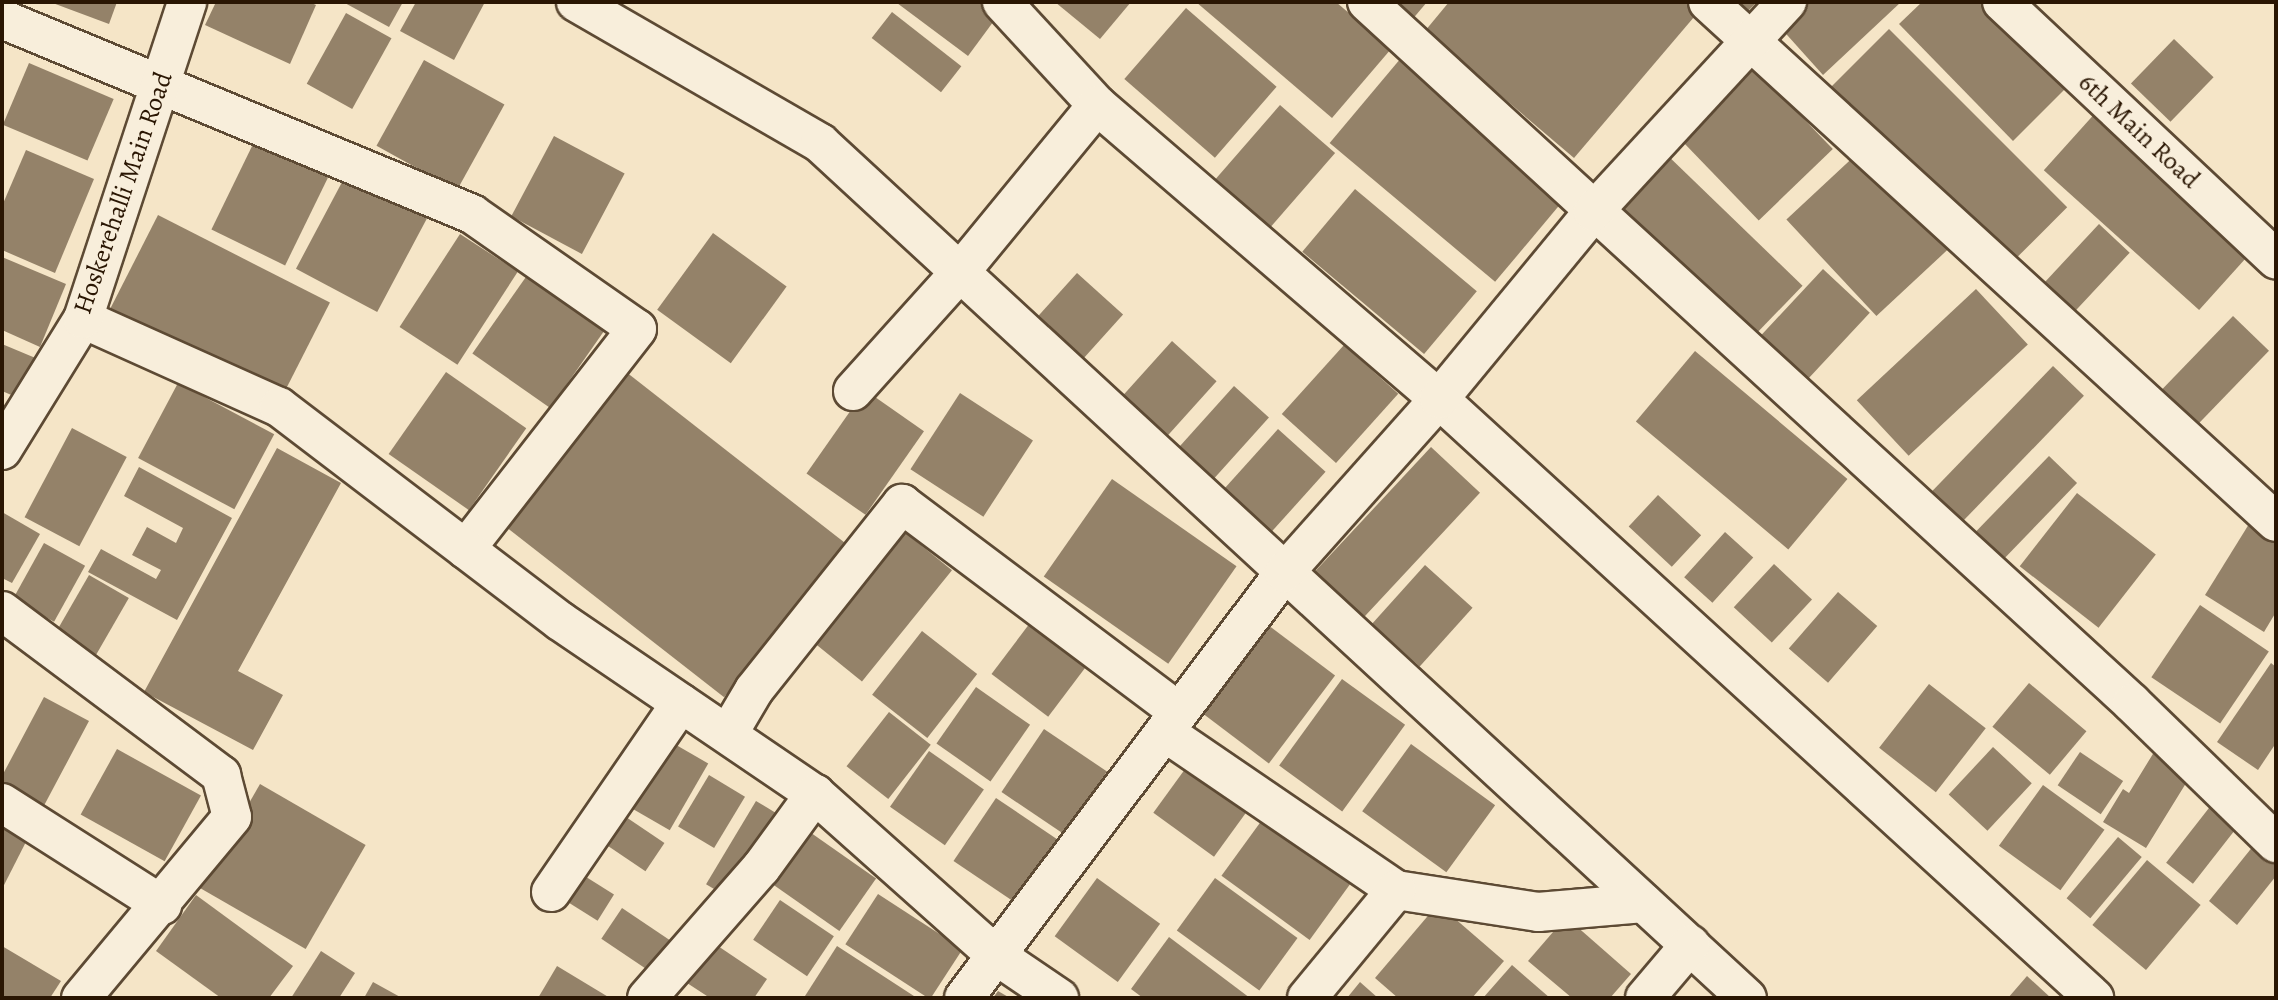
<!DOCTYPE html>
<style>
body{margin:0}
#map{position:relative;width:2278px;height:1000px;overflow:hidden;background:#f5e5c7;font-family:Alegreya,serif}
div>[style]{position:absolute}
.building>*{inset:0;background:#948269;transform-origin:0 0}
.roads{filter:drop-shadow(2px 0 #5d4a34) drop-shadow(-2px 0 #5d4a34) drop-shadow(0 2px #5d4a34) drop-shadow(0 -2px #5d4a34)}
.minor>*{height:38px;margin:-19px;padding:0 19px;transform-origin:19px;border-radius:19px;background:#f8eedb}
span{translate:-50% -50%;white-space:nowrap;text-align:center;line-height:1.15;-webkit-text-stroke:5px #f8eedb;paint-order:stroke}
.street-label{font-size:26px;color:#2a1603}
.frame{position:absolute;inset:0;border:4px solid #2a1603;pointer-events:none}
</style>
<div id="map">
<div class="building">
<i style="clip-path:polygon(50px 2px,117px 2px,109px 24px)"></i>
<i style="clip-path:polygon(216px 2px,309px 2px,316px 5px,290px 64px,205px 25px)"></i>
<i style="clip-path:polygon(343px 2px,403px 2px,389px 27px)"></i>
<i style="clip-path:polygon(416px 2px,485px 2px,454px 60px,400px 31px)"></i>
<i style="clip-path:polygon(982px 2px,999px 14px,968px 56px,897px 3px)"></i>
<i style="clip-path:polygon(1055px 2px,1131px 2px,1100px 39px)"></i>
<i style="clip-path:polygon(1196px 2px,1336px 2px,1391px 49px,1332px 118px)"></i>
<i style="clip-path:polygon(1388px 2px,1427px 2px,1411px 21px)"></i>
<i style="clip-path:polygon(1449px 2px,1691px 2px,1700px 10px,1574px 158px,1425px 31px)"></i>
<i style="clip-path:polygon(1728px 2px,1757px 2px,1743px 16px)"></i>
<i style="clip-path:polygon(1805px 2px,1901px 2px,1823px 75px,1779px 26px)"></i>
<i style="clip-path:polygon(1922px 2px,1997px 2px,2074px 80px,2013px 141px,1899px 24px)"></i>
<i style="left:1186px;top:8px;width:120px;height:94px;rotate:41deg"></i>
<i style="left:892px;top:12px;width:88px;height:33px;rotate:38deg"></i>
<i style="left:346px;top:13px;width:52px;height:81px;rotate:29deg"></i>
<i style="left:1889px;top:29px;width:252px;height:82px;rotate:45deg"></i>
<i style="left:2174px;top:39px;width:55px;height:62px;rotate:44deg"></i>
<i style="left:1401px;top:58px;width:216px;height:111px;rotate:40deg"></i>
<i style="left:1746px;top:59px;width:125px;height:103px;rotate:46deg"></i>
<i style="left:424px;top:60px;width:92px;height:98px;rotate:29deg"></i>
<i style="left:29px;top:63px;width:92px;height:67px;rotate:23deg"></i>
<i style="left:1280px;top:105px;width:73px;height:108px;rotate:41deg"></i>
<i style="left:2098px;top:110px;width:209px;height:81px;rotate:42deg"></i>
<i style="left:257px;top:136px;width:82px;height:104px;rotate:26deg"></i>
<i style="left:554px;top:136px;width:80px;height:91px;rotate:28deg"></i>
<i style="clip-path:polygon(26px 150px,94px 179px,55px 273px,2px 250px,2px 206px)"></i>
<i style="left:1861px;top:150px;width:132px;height:102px;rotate:47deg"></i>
<i style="left:1663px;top:151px;width:194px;height:79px;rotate:44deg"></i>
<i style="left:349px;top:169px;width:92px;height:113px;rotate:28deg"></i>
<i style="left:1355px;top:189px;width:159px;height:82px;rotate:40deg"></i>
<i style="left:158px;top:215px;width:193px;height:105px;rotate:27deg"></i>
<i style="left:2099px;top:224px;width:42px;height:84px;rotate:43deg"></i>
<i style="left:713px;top:233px;width:91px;height:95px;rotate:36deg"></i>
<i style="left:460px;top:234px;width:69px;height:111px;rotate:33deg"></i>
<i style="clip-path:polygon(2px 257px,66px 284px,40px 347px,2px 330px)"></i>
<i style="left:1823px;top:269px;width:64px;height:90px;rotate:43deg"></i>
<i style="left:1077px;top:273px;width:62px;height:68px;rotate:42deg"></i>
<i style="left:528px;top:274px;width:95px;height:97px;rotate:35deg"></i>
<i style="left:1976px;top:289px;width:76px;height:163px;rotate:47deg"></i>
<i style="left:2233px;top:316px;width:50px;height:105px;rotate:44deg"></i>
<i style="left:1172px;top:341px;width:60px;height:74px;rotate:42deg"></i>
<i style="clip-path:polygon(2px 344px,45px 362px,28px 402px,2px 391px)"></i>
<i style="left:1344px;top:345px;width:73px;height:93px;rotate:42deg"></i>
<i style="left:1695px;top:351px;width:199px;height:92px;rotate:40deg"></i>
<i style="left:2053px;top:366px;width:43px;height:180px;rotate:44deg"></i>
<i style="left:621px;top:368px;width:284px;height:196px;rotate:38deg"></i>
<i style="left:446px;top:372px;width:98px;height:100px;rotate:35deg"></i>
<i style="left:178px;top:383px;width:109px;height:85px;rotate:28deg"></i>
<i style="left:1234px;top:386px;width:47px;height:82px;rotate:42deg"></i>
<i style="left:865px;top:390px;width:72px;height:102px;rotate:35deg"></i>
<i style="left:960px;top:393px;width:87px;height:91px;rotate:33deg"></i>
<i style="left:72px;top:428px;width:62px;height:101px;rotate:28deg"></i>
<i style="left:1278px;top:429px;width:64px;height:84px;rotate:42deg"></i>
<i style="left:1431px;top:447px;width:67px;height:173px;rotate:43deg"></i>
<i style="clip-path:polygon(277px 448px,341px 483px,238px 671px,283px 695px,253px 750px,144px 692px)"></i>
<i style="left:2049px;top:456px;width:39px;height:111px;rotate:44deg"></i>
<i style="clip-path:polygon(139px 467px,232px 518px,177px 620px,88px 572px,101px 549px,156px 579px,161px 570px,132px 555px,147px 527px,176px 543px,183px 528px,124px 496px)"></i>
<i style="left:1112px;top:479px;width:152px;height:119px;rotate:35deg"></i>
<i style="left:2077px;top:493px;width:100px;height:93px;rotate:38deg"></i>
<i style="left:1658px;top:495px;width:59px;height:43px;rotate:43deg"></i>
<i style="clip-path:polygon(2px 512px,40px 534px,12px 583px,2px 578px)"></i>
<i style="clip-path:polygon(2249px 524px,2276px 541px,2276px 612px,2264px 632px,2205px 595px)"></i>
<i style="left:896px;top:525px;width:72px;height:143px;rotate:39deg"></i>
<i style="left:1725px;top:532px;width:38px;height:61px;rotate:42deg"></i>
<i style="left:44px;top:543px;width:47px;height:64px;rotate:29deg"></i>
<i style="left:1774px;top:564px;width:52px;height:59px;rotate:43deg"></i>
<i style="left:1425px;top:565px;width:64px;height:79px;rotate:42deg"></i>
<i style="left:89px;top:575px;width:46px;height:77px;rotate:30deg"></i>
<i style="left:1838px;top:592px;width:52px;height:75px;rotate:41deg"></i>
<i style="left:2200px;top:605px;width:83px;height:87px;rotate:34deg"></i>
<i style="left:1030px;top:623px;width:71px;height:64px;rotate:37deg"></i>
<i style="left:1268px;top:625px;width:84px;height:110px;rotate:37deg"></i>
<i style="left:922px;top:631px;width:70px;height:81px;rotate:38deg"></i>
<i style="clip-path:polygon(2271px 663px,2276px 667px,2276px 743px,2258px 770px,2217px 742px)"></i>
<i style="left:1342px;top:679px;width:78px;height:107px;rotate:36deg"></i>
<i style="left:2029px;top:683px;width:75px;height:57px;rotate:40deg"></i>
<i style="left:1929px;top:684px;width:72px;height:81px;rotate:38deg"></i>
<i style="left:976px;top:687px;width:66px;height:69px;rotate:35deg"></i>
<i style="clip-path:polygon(44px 697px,89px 721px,39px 815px,2px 795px,2px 776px)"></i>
<i style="left:889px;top:712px;width:53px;height:69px;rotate:38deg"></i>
<i style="left:1044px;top:729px;width:76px;height:76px;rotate:34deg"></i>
<i style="left:671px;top:742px;width:43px;height:77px;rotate:30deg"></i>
<i style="left:1411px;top:744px;width:104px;height:83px;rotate:36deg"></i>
<i style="clip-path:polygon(2159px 744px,2196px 767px,2146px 848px,2103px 822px,2123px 789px,2129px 793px)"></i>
<i style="left:1993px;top:747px;width:53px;height:65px;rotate:43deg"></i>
<i style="left:117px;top:749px;width:96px;height:75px;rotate:29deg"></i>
<i style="left:929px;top:751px;width:67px;height:68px;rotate:35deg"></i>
<i style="left:2080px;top:752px;width:52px;height:40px;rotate:34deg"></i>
<i style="left:1188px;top:765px;width:75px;height:59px;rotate:36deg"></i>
<i style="left:709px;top:775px;width:42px;height:60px;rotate:31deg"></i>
<i style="left:260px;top:784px;width:122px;height:120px;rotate:30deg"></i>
<i style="left:2043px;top:785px;width:76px;height:75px;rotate:36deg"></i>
<i style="left:996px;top:798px;width:76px;height:76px;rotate:34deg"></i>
<i style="left:2216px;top:799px;width:34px;height:81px;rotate:38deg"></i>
<i style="left:756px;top:801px;width:29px;height:97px;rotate:31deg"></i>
<i style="clip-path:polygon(2px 814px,32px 830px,2px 889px)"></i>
<i style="left:623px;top:815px;width:50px;height:34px;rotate:34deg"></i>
<i style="left:1262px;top:820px;width:109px;height:69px;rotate:36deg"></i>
<i style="left:804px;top:828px;width:88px;height:64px;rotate:35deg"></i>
<i style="clip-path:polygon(2262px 835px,2276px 846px,2276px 876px,2237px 925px,2209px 901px)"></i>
<i style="left:2118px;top:837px;width:31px;height:80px;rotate:40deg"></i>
<i style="left:2147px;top:860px;width:70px;height:85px;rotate:40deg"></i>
<i style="left:575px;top:870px;width:46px;height:31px;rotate:32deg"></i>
<i style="left:1097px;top:878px;width:78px;height:72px;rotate:36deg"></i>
<i style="left:1215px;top:878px;width:102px;height:65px;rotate:36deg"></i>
<i style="left:878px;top:894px;width:101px;height:60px;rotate:33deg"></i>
<i style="clip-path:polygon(196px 895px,293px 966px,269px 998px,221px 998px,156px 951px)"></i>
<i style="left:780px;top:900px;width:65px;height:48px;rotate:34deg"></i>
<i style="clip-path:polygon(1438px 904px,1504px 961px,1472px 998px,1398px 998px,1375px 978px)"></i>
<i style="left:622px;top:908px;width:65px;height:37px;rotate:34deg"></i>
<i style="clip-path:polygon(1566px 917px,1631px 974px,1610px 998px,1572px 998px,1528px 961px)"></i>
<i style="clip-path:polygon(1169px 937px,1250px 998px,1143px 998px,1131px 989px)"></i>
<i style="clip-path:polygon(712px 942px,767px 979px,754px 998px,710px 998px,684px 981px)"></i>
<i style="clip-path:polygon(2px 946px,61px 981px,50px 998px,2px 998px)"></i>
<i style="clip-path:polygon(837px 946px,917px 998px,808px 998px,805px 996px)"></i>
<i style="clip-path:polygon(321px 951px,355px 973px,339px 998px,291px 998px)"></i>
<i style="clip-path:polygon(1512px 965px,1550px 998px,1483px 998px)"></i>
<i style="clip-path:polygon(557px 966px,610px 998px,538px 998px)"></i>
<i style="clip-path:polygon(2027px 976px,2051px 998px,2008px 998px)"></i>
<i style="clip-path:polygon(373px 982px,402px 998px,364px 998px)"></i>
<i style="clip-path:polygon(1360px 982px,1378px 998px,1347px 998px)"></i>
<i style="clip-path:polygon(998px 991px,1010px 998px,993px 998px)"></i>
</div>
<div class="roads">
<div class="minor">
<i style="left:576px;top:2px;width:282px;rotate:30deg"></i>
<i style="left:820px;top:143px;width:1261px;rotate:42.69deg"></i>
<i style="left:1002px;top:2px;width:140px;rotate:47.3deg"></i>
<i style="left:1097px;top:105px;width:451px;rotate:40.7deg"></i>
<i style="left:1439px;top:399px;width:888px;rotate:42.44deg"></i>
<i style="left:1367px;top:2px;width:1038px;rotate:42.5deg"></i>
<i style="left:2132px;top:703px;width:201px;rotate:44.2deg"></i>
<i style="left:1708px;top:2px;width:770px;rotate:42.47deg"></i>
<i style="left:2002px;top:2px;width:376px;rotate:43.2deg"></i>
<i style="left:2px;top:19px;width:509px;rotate:22.53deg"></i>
<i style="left:472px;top:214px;width:201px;rotate:34.9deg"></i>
<i style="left:637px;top:329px;width:279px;rotate:127.9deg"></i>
<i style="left:83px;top:319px;width:215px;rotate:24.2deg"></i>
<i style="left:279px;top:407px;width:353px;rotate:37.3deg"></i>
<i style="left:560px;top:621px;width:308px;rotate:34.2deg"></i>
<i style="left:815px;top:794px;width:244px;rotate:41.7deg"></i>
<i style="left:997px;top:956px;width:75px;rotate:34.1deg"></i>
<i style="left:853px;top:391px;width:160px;rotate:-48deg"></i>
<i style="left:960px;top:272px;width:216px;rotate:-50.6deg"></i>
<i style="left:2px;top:450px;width:154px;rotate:-58.3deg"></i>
<i style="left:83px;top:319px;width:334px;rotate:-71.8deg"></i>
<i style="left:2px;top:611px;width:274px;rotate:36.8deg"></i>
<i style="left:221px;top:775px;width:43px;rotate:75.3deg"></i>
<i style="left:232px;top:817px;width:236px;rotate:129.8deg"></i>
<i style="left:1166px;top:733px;width:278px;rotate:34.3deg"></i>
<i style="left:1396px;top:890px;width:144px;rotate:8.8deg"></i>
<i style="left:1538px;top:912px;width:106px;rotate:-4.9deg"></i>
<i style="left:728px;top:734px;width:51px;rotate:-59.4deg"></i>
<i style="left:754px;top:690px;width:238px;rotate:-51.5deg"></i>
<i style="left:902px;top:504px;width:345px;rotate:36.9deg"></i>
<i style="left:2px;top:803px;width:190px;rotate:32.5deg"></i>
<i style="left:551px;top:892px;width:229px;rotate:-55.5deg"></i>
<i style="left:647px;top:998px;width:173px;rotate:-48.8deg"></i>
<i style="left:761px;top:868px;width:92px;rotate:-53.9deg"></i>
<i style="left:964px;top:998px;width:532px;rotate:-53.02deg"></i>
<i style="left:1284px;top:573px;width:233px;rotate:-48.3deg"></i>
<i style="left:1439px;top:399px;width:242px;rotate:-50.5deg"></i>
<i style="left:1593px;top:212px;width:286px;rotate:-47.3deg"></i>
<i style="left:1307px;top:998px;width:140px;rotate:-50.5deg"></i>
<i style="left:1645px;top:998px;width:70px;rotate:-49.7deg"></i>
</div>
</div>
<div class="street-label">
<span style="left:2139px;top:131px;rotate:43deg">6th Main Road</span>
<span style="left:123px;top:193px;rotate:-71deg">Hoskerehalli Main Road</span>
</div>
<div class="frame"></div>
</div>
